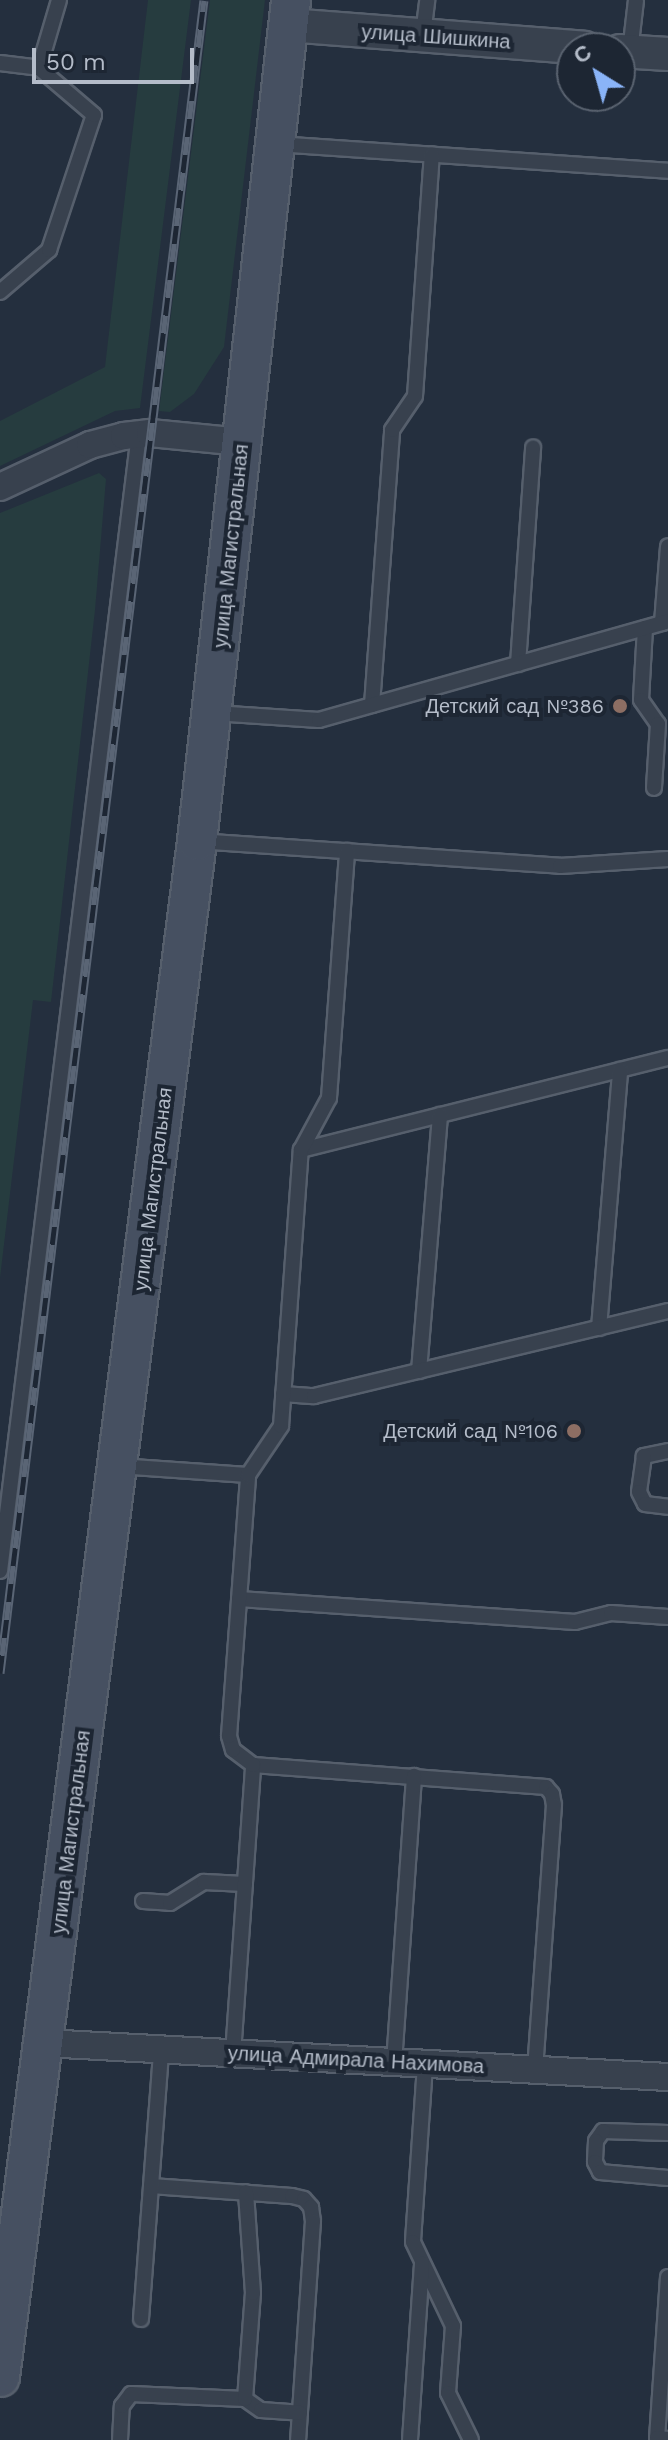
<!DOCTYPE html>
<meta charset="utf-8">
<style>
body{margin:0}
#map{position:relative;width:668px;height:2440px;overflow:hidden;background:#242f3e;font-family:"Work Sans",sans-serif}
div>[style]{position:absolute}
.green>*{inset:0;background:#263c3f}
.roads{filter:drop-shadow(2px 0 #565f6c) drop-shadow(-2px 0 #565f6c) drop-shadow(0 2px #565f6c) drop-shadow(0 -2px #565f6c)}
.service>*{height:14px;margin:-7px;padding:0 7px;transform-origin:7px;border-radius:7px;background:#38414e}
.minor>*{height:26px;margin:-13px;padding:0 13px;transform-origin:13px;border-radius:13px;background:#38414e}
.tertiary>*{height:32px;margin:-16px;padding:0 16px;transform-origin:16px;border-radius:16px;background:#38414e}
.secondary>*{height:38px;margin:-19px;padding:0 19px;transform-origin:19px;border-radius:19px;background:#465061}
.rail>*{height:9px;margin-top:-4.5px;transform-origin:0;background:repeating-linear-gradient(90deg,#1d2633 0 18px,#5a6575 0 36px);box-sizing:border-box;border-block:2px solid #5a6575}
.dots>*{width:22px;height:22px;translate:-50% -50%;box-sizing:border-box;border:4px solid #1d2633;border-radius:50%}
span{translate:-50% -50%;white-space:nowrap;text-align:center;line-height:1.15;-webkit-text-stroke:8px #1d2633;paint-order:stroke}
.street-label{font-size:20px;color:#b4bcc9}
.poi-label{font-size:20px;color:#b4bcc9}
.right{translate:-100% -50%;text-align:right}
.north{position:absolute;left:556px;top:32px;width:80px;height:80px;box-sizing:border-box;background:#1d2633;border:2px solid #59626f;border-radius:50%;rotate:323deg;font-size:22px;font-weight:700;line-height:32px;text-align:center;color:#b4bcc9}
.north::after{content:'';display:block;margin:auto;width:28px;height:36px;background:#8ab4f8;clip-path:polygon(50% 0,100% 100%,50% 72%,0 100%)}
.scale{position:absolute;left:32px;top:48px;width:162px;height:36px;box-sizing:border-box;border:4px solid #b4bcc9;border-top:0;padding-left:10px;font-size:24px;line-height:28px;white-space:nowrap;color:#b4bcc9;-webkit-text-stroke:6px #1d2633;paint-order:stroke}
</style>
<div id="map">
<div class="green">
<i style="clip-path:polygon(148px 0,191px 0,140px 408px,115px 411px,0 466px,0 421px,105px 367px)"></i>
<i style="clip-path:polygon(210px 0,265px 0,224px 347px,194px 394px,170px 412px,159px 411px)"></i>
<i style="clip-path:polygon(99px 473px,106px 479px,95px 610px,51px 1002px,33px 1000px,0 1278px,0 513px)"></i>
</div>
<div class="roads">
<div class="service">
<i style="left:423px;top:35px;width:35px;rotate:-83deg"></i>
<i style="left:630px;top:52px;width:52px;rotate:-83.4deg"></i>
<i style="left:0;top:63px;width:39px;rotate:7deg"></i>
<i style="left:39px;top:68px;width:71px;rotate:-73.6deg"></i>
<i style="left:276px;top:144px;width:393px;rotate:3.9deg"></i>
<i style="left:0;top:292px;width:65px;rotate:-40.6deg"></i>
<i style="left:49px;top:250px;width:142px;rotate:-71.6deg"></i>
<i style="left:94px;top:115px;width:72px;rotate:-139.5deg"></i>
<i style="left:662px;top:623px;width:77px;rotate:-85.5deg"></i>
<i style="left:645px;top:628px;width:72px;rotate:93.2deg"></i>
<i style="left:641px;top:700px;width:29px;rotate:55deg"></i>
<i style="left:658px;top:724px;width:64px;rotate:93.6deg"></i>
<i style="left:518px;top:664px;width:217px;rotate:-86deg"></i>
<i style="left:372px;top:705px;width:276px;rotate:-85.8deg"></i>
<i style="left:392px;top:430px;width:41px;rotate:-55.9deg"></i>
<i style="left:415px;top:396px;width:242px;rotate:-86deg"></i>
<i style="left:214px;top:713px;width:105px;rotate:3.8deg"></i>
<i style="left:319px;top:720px;width:363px;rotate:-15.8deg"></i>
<i style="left:197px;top:841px;width:364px;rotate:3.9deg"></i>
<i style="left:560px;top:866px;width:108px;rotate:-3.7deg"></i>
<i style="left:301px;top:1150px;width:378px;rotate:-14.1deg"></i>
<i style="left:599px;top:1328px;width:259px;rotate:-85.3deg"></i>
<i style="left:419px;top:1371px;width:257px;rotate:-85.3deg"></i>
<i style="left:283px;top:1394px;width:31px;rotate:4deg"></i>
<i style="left:314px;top:1396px;width:364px;rotate:-13.5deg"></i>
<i style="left:668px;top:1451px;width:25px;rotate:168deg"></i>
<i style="left:644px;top:1456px;width:36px;rotate:98deg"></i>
<i style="left:639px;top:1492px;width:13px;rotate:63deg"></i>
<i style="left:645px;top:1504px;width:23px;rotate:7deg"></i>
<i style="left:118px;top:1466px;width:130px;rotate:4deg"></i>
<i style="left:0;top:1571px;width:1145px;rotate:-83.03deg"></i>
<i style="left:239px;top:1599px;width:337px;rotate:3.9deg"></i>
<i style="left:575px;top:1622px;width:37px;rotate:-14deg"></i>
<i style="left:611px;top:1613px;width:57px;rotate:4deg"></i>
<i style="left:253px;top:1765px;width:294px;rotate:4.3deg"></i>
<i style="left:546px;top:1787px;width:9px;rotate:49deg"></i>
<i style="left:552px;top:1794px;width:11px;rotate:80deg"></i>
<i style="left:554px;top:1805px;width:266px;rotate:94.1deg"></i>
<i style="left:143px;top:1901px;width:27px;rotate:4deg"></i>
<i style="left:170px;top:1903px;width:40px;rotate:-32deg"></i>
<i style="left:204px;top:1882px;width:41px;rotate:2.8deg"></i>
<i style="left:233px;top:2054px;width:290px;rotate:-86deg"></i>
<i style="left:253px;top:1765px;width:25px;rotate:-143deg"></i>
<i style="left:233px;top:1750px;width:15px;rotate:-106deg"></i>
<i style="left:229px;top:1736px;width:262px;rotate:-85.8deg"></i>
<i style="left:248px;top:1475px;width:59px;rotate:-56deg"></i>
<i style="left:281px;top:1426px;width:277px;rotate:-85.9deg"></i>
<i style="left:301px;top:1150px;width:59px;rotate:-61.7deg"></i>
<i style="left:329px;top:1098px;width:248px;rotate:-85.8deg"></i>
<i style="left:394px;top:2063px;width:288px;rotate:-86deg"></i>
<i style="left:425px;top:2065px;width:177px;rotate:93.9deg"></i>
<i style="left:413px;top:2242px;width:93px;rotate:64.5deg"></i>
<i style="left:453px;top:2326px;width:67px;rotate:94.3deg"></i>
<i style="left:448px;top:2393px;width:52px;rotate:63.9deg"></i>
<i style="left:668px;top:2133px;width:65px;rotate:-178.2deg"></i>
<i style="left:603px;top:2131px;width:12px;rotate:125deg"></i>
<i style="left:596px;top:2141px;width:21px;rotate:93deg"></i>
<i style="left:595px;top:2162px;width:11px;rotate:63deg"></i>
<i style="left:600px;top:2172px;width:68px;rotate:5deg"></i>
<i style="left:151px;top:2186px;width:141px;rotate:4.1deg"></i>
<i style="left:292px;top:2196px;width:12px;rotate:14deg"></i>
<i style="left:304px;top:2199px;width:11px;rotate:49deg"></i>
<i style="left:311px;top:2207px;width:14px;rotate:82deg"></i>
<i style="left:313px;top:2221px;width:220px;rotate:93.9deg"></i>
<i style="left:668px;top:2277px;width:161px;rotate:93.9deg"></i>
<i style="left:657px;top:2438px;width:11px;rotate:5deg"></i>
<i style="left:141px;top:2319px;width:270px;rotate:-85.7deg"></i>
<i style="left:245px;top:2399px;width:19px;rotate:35deg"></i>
<i style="left:261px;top:2410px;width:39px;rotate:4deg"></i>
<i style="left:120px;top:2440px;width:34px;rotate:-87deg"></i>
<i style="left:122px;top:2406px;width:15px;rotate:-53deg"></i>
<i style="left:131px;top:2394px;width:114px;rotate:2.5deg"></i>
<i style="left:245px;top:2399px;width:106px;rotate:-85.7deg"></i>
<i style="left:253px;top:2293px;width:101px;rotate:-94deg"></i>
<i style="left:410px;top:2440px;width:177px;rotate:-86.1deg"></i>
</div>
<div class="minor">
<i style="left:0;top:487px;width:99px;rotate:-25deg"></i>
<i style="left:90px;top:445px;width:35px;rotate:-15deg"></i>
<i style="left:124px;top:436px;width:26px;rotate:-7deg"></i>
<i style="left:150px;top:433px;width:92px;rotate:5.6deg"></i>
<i style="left:44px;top:2043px;width:625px;rotate:3.12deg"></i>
</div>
<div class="tertiary">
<i style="left:288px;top:25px;width:297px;rotate:4.4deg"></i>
<i style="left:620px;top:51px;width:48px;rotate:3.6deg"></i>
</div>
<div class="secondary">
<i style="left:0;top:2377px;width:1549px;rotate:-82.69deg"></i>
<i style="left:197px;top:841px;width:846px;rotate:-83.62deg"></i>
</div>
</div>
<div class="rail">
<i style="left:0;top:1673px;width:1685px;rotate:-83.05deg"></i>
</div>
<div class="dots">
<i style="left:620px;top:706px;background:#8d6e63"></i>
<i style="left:574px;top:1431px;background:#8d6e63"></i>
</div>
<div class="street-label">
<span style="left:436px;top:37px;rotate:4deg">улица Шишкина</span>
<span style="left:231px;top:546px;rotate:-84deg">улица Магистральная</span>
<span style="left:153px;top:1189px;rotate:-83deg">улица Магистральная</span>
<span style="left:71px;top:1832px;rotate:-83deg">улица Магистральная</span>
<span style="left:356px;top:2060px;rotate:3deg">улица Адмирала Нахимова</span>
</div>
<div class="poi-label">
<span class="right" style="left:604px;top:706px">Детский сад №386</span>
<span class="right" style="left:558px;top:1431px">Детский сад №106</span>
</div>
<div class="north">С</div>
<div class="scale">50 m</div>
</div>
